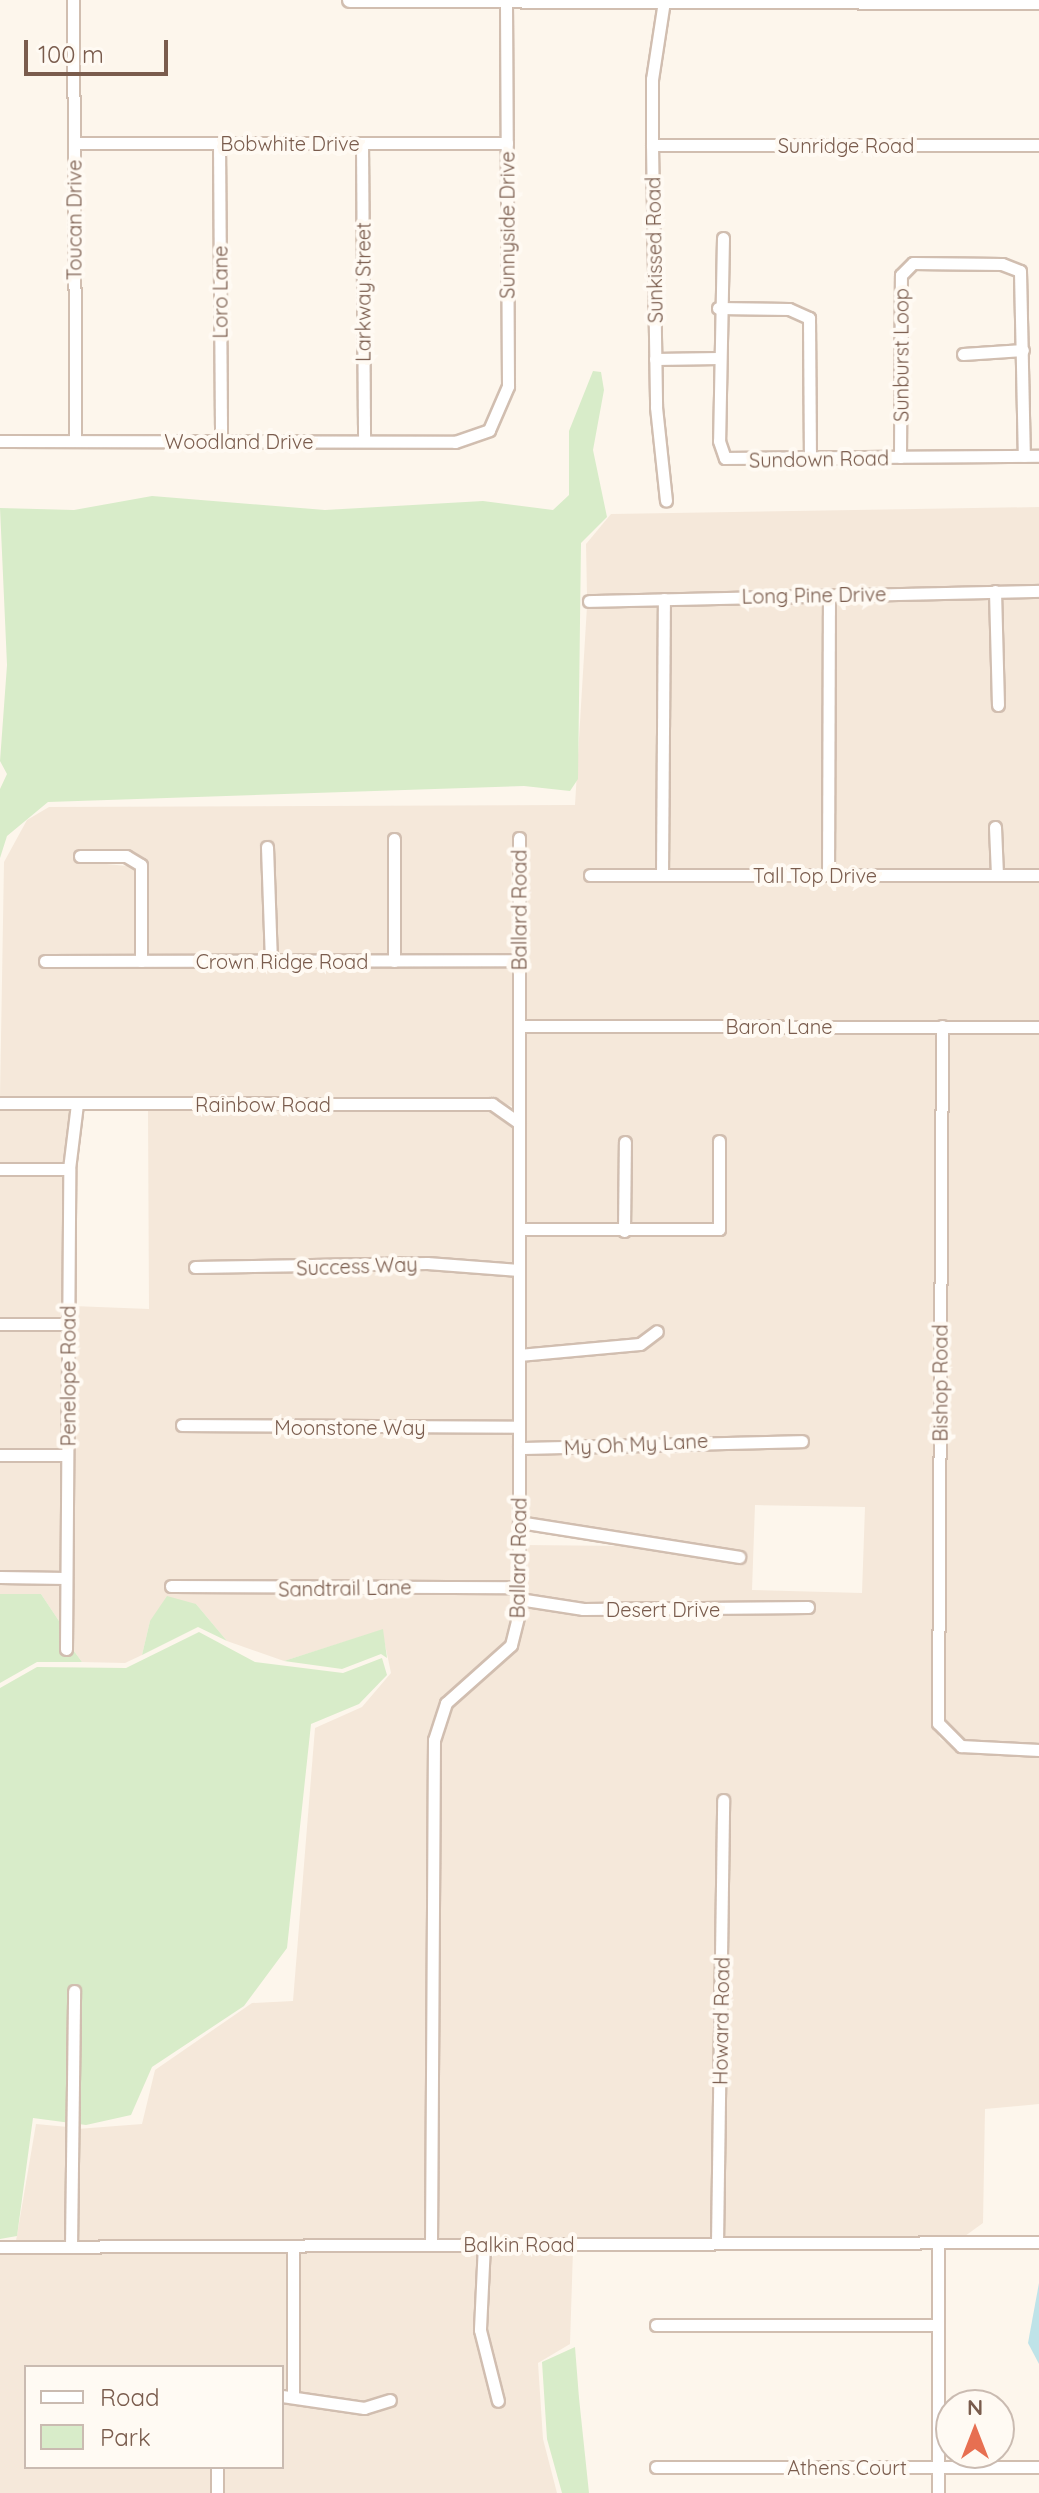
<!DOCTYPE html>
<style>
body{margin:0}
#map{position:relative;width:1039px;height:2493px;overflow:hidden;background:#fdf6ec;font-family:Quicksand,sans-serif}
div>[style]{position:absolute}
.residential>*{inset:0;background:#f5e8da;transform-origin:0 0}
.green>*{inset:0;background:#d8ecc9}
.water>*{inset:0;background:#bfe3e8}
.roads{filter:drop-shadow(2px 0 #d1beb0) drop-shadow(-2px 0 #d1beb0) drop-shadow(0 2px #d1beb0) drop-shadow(0 -2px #d1beb0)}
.minor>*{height:11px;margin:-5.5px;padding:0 5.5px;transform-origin:5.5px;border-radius:5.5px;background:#fff}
.tertiary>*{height:14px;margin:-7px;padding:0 7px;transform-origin:7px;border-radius:7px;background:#fff}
span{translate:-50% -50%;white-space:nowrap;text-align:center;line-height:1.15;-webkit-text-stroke:8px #fffaf3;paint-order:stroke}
.street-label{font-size:20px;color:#7a5c4d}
.legend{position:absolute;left:24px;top:2365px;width:260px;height:104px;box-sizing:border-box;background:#fffaf3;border:2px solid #cabbb1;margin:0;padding:10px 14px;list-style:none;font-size:24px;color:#7a5c4d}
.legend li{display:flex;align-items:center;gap:16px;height:40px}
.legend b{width:40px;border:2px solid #cabbb1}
.north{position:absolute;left:935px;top:2389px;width:80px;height:80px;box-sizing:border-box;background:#fffaf3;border:2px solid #cabbb1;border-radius:50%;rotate:0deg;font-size:22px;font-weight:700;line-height:32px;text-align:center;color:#7a5c4d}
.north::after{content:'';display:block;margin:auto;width:28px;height:36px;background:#e76f51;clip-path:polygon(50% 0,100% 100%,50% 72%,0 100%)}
.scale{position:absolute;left:24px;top:40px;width:144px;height:36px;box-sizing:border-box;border:4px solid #7a5c4d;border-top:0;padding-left:10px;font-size:24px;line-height:28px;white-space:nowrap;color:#7a5c4d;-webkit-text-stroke:6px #fffaf3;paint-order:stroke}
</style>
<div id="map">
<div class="residential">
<i style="clip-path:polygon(1039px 507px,1039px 585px,587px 595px,586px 544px,611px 514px)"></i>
<i style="clip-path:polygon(990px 597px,994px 711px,1003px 710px,1000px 597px,1039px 597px,1039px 870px,1001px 870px,999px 822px,990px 823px,992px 870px,833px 870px,834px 600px)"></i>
<i style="left:824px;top:601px;width:269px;height:155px;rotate:90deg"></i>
<i style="clip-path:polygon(660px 604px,657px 870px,586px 870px,586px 881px,1039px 881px,1039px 1021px,524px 1020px,523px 832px,514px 833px,514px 955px,399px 955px,398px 833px,389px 834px,389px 955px,275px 955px,272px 842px,263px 842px,266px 955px,146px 956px,145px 859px,126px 850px,76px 850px,76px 861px,137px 867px,137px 956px,41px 956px,41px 967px,514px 966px,514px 1107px,492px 1099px,0 1097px,4px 862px,27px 820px,49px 807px,575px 805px,587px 606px)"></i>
<i style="clip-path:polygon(evenodd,524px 1031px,937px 1032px,934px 1725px,940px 1739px,959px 1751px,1039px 1755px,1039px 2104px,985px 2109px,983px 2223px,965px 2236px,722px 2238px,728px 1795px,719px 1793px,713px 2238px,436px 2239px,438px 1741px,450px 1706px,502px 1663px,520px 1638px,524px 1545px,627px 1546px,742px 1563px,744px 1553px,524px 1517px,524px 1235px,724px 1234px,723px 1136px,714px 1136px,714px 1223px,628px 1225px,630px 1137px,621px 1136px,619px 1225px,524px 1224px,524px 1031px,755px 1505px,865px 1507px,862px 1593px,752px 1590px,755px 1505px)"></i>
<i style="clip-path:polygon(947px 1032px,1039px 1032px,1039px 1744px,962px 1740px,943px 1721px)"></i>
<i style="left:0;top:1109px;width:72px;height:54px;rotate:1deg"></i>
<i style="clip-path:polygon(148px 1110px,491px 1110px,513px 1124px,514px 1613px,507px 1642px,442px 1699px,429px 1739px,426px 2239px,76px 2241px,77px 2129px,142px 2124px,155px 2070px,252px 2003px,293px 2001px,315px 1728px,362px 1707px,391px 1673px,382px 1630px,284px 1661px,227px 1641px,196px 1604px,150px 1621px,142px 1655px,125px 1663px,82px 1662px,71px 1647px,73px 1306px,149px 1309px)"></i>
<i style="left:0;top:1174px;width:64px;height:145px;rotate:1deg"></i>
<i style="left:0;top:1330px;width:63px;height:119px"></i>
<i style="left:0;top:1460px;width:62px;height:112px"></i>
<i style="clip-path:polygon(0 1583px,62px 1583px,61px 1624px,41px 1594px,0 1594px)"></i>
<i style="clip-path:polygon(36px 2124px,68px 2127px,67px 2241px,16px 2241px)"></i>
<i style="clip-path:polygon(573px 2250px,570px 2344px,538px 2363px,543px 2439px,557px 2493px,222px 2493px,222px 2467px,282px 2467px,282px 2402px,364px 2414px,396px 2403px,393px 2393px,363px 2403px,298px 2392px,298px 2251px)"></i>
<i style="clip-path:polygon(288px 2251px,288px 2390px,282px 2390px,282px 2367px,26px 2367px,26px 2467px,213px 2467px,212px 2493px,0 2493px,0 2253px)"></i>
</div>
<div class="green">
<i style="clip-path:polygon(593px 371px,601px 372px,604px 390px,593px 450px,607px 517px,581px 543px,578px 779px,570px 791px,524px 786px,48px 802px,7px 836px,0 858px,0 789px,7px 774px,0 761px,7px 665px,0 508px,74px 510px,152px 496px,325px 510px,483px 501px,553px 510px,569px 495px,569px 431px)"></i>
<i style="clip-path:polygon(0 1594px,41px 1594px,61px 1624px,61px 1654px,70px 1655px,71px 1647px,82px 1662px,37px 1662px,0 1683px)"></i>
<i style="clip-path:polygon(167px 1596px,196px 1604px,227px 1641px,198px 1627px,142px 1655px,150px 1621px)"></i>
<i style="clip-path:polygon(383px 1629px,387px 1658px,381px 1654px,342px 1669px,284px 1661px)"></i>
<i style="clip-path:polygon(199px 1632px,255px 1662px,343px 1673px,382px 1658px,387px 1675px,359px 1704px,311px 1724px,287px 1948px,244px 2006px,152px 2067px,131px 2115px,86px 2125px,33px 2118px,17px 2236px,0 2239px,0 1688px,37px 1667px,126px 1668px)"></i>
<i style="clip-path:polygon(575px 2347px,579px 2398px,589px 2493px,562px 2493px,547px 2439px,542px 2362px)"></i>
</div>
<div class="water">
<i style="clip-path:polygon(1039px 2283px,1039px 2364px,1028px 2343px)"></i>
</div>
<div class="roads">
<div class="minor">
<i style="left:73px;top:0;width:441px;rotate:89.7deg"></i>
<i style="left:664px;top:1px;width:79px;rotate:98.7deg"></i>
<i style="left:652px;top:79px;width:66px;rotate:90deg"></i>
<i style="left:652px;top:145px;width:262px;rotate:89.1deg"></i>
<i style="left:656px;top:407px;width:94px;rotate:83.9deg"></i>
<i style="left:74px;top:143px;width:433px"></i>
<i style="left:219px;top:143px;width:298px;rotate:89.6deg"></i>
<i style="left:362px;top:143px;width:298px;rotate:89.6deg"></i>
<i style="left:652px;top:145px;width:387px"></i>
<i style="left:723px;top:238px;width:203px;rotate:91.1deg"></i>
<i style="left:719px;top:441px;width:18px;rotate:71deg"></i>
<i style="left:725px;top:458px;width:314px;rotate:-0.4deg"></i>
<i style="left:718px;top:308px;width:71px;rotate:0.8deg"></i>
<i style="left:789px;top:309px;width:22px;rotate:24deg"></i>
<i style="left:809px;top:318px;width:142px;rotate:89.6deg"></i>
<i style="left:963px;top:354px;width:60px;rotate:-3.8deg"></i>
<i style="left:655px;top:359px;width:64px;rotate:-0.9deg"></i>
<i style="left:0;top:441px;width:455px;rotate:0.1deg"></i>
<i style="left:455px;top:442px;width:36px;rotate:-19deg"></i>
<i style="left:489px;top:430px;width:48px;rotate:-66.6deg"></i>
<i style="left:508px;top:386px;width:386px;rotate:-90.3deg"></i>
<i style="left:900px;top:457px;width:182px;rotate:-89.7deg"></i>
<i style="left:901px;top:275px;width:17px;rotate:-45deg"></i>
<i style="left:913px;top:263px;width:89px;rotate:0.6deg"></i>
<i style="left:1002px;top:264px;width:19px;rotate:21deg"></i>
<i style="left:1020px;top:271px;width:185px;rotate:88.8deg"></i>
<i style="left:995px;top:591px;width:114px;rotate:88.5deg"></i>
<i style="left:589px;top:601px;width:450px;rotate:-1.3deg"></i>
<i style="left:995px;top:827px;width:48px;rotate:87.6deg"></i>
<i style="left:394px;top:839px;width:122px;rotate:90deg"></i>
<i style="left:267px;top:847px;width:114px;rotate:88deg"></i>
<i style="left:80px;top:856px;width:46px"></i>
<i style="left:126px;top:856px;width:17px;rotate:31deg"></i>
<i style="left:141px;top:865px;width:96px;rotate:90deg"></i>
<i style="left:590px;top:875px;width:449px"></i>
<i style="left:662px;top:875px;width:276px;rotate:-89.6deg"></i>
<i style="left:828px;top:875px;width:280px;rotate:-89.8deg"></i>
<i style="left:45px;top:961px;width:474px;rotate:-0.1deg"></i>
<i style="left:519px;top:1026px;width:520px;rotate:0.11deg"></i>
<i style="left:942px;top:1026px;width:697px;rotate:90.33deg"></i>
<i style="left:938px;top:1723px;width:33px;rotate:45deg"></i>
<i style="left:961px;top:1746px;width:78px;rotate:2.9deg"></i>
<i style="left:0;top:1103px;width:492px;rotate:0.1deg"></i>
<i style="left:492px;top:1104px;width:32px;rotate:35deg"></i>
<i style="left:0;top:1169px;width:69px"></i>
<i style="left:519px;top:1229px;width:200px"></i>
<i style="left:719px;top:1229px;width:88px;rotate:-90deg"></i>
<i style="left:624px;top:1231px;width:89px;rotate:-89.4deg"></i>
<i style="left:195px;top:1267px;width:232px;rotate:-1deg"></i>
<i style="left:427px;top:1263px;width:92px;rotate:4.4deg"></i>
<i style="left:0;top:1324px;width:68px"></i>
<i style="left:519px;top:1355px;width:121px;rotate:-5.2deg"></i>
<i style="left:640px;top:1344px;width:21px;rotate:-37deg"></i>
<i style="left:182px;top:1425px;width:337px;rotate:0.3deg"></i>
<i style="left:519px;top:1448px;width:283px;rotate:-1.4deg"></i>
<i style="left:0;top:1455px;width:67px"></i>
<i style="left:519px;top:1522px;width:223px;rotate:9deg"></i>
<i style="left:0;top:1577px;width:66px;rotate:0.9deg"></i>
<i style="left:171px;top:1586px;width:348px;rotate:0.2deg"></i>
<i style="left:519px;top:1599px;width:65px;rotate:8.9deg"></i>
<i style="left:583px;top:1609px;width:225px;rotate:-0.5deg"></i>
<i style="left:66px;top:1649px;width:480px;rotate:-89.6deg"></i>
<i style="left:69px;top:1169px;width:65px;rotate:-83deg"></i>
<i style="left:717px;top:2243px;width:443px;rotate:-89.2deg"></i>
<i style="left:484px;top:2244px;width:86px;rotate:92.7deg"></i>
<i style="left:480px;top:2330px;width:73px;rotate:75.8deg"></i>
<i style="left:431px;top:2245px;width:505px;rotate:-89.66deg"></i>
<i style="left:434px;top:1740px;width:39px;rotate:-72deg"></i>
<i style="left:446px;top:1703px;width:87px;rotate:-41.7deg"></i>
<i style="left:511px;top:1645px;width:32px;rotate:-76deg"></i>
<i style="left:519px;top:1614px;width:776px;rotate:-90deg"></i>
<i style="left:0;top:2247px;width:1039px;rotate:-0.28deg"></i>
<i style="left:71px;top:2247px;width:256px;rotate:-89.3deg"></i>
<i style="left:656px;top:2325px;width:282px"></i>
<i style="left:282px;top:2396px;width:83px;rotate:8.3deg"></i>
<i style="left:364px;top:2408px;width:27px;rotate:-17deg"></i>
<i style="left:293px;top:2396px;width:150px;rotate:-90deg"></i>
<i style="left:656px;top:2467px;width:383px"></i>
<i style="left:217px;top:2493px;width:26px;rotate:-90deg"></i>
<i style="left:938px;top:2493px;width:251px;rotate:-90deg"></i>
</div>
<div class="tertiary">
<i style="left:350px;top:0;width:689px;rotate:0.17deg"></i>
</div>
</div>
<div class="street-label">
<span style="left:290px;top:143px">Bobwhite Drive</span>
<span style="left:846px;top:145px">Sunridge Road</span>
<span style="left:74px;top:220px;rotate:-90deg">Toucan Drive</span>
<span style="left:507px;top:225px;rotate:-90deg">Sunnyside Drive</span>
<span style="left:654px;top:250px;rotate:-91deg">Sunkissed Road</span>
<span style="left:220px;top:292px;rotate:-90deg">Loro Lane</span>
<span style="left:363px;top:292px;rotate:-90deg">Larkway Street</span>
<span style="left:901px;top:355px;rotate:-90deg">Sunburst Loop</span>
<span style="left:239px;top:441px">Woodland Drive</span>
<span style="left:819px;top:459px;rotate:-1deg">Sundown Road</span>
<span style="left:814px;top:595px;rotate:-1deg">Long Pine Drive</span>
<span style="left:815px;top:875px">Tall Top Drive</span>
<span style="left:519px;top:910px;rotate:-90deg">Ballard Road</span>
<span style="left:282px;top:961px">Crown Ridge Road</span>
<span style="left:779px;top:1026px">Baron Lane</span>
<span style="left:263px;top:1104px">Rainbow Road</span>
<span style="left:357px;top:1266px;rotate:-2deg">Success Way</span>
<span style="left:68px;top:1376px;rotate:-90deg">Penelope Road</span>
<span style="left:940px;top:1383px;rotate:-90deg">Bishop Road</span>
<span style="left:350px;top:1427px">Moonstone Way</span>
<span style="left:636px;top:1444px;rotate:-3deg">My Oh My Lane</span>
<span style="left:518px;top:1558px;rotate:-89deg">Ballard Road</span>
<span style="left:345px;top:1588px;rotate:-1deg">Sandtrail Lane</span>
<span style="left:663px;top:1609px">Desert Drive</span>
<span style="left:721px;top:2021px;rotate:-89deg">Howard Road</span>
<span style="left:519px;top:2244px">Balkin Road</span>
<span style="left:847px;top:2467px">Athens Court</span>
</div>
<ul class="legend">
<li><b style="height:10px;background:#fff"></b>Road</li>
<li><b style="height:22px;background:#d8ecc9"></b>Park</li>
</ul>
<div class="north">N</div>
<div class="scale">100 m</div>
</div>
